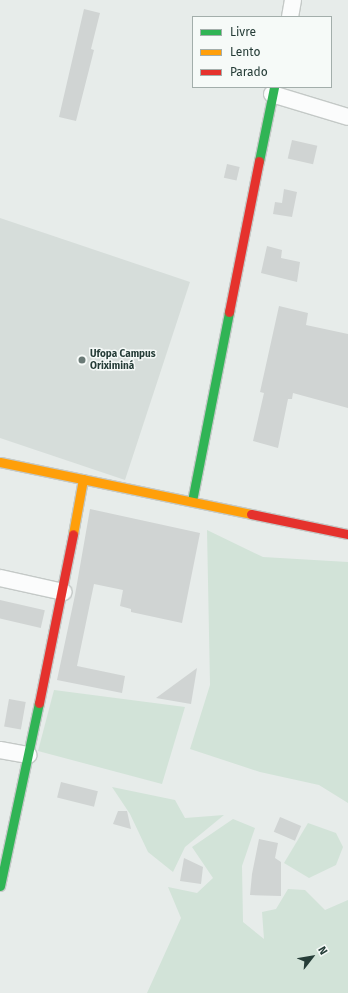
<!DOCTYPE html>
<meta charset="utf-8">
<style>
body{margin:0}
#map{position:relative;width:348px;height:993px;overflow:hidden;background:#e7ecea;font-family:"Fira Sans",sans-serif}
div>[style]{position:absolute}
.built>*{inset:0;background:#d6ddda}
.green>*{inset:0;background:#d2e3d8}
.building>*{inset:0;background:#d0d4d3;transform-origin:0 0}
.roads{filter:drop-shadow(1px 0 #c4c9c7) drop-shadow(-1px 0 #c4c9c7) drop-shadow(0 1px #c4c9c7) drop-shadow(0 -1px #c4c9c7)}
.street>*{height:16px;margin:-8px;padding:0 8px;transform-origin:8px;border-radius:8px;background:#fbfcfc}
.fast>*{height:9px;margin:-4.5px;padding:0 4.5px;transform-origin:4.5px;border-radius:4.5px;background:#30b455}
.slow>*{height:9px;margin:-4.5px;padding:0 4.5px;transform-origin:4.5px;border-radius:4.5px;background:#ff9f0a}
.jam>*{height:9px;margin:-4.5px;padding:0 4.5px;transform-origin:4.5px;border-radius:4.5px;background:#e5322d}
.dots>*{width:11px;height:11px;translate:-50% -50%;box-sizing:border-box;border:2px solid #f6faf8;border-radius:50%}
span{translate:-50% -50%;white-space:nowrap;text-align:center;line-height:1.15;-webkit-text-stroke:3px #f6faf8;paint-order:stroke}
.poi-label{font-size:10px;color:#263d38;font-weight:700}
.left{translate:0 -50%;text-align:left}
.legend{position:absolute;left:192px;top:16px;width:140px;height:72px;box-sizing:border-box;background:#f6faf8;border:1px solid #a3aeab;margin:0;padding:5px 7px;list-style:none;font-size:12px;color:#263d38}
.legend li{display:flex;align-items:center;gap:8px;height:20px}
.legend b{width:20px;border:1px solid #a3aeab}
.north{position:absolute;left:292px;top:937px;width:40px;height:40px;-webkit-text-stroke:3px #f6faf8;paint-order:stroke;rotate:59deg;font-size:11px;font-weight:700;line-height:16px;text-align:center;color:#263d38}
.north::after{content:'';display:block;margin:auto;width:14px;height:18px;background:#263d38;clip-path:polygon(50% 0,100% 100%,50% 72%,0 100%)}
</style>
<div id="map">
<div class="built">
<i style="clip-path:polygon(0 218px,190px 282px,125px 480px,0 438px)"></i>
</div>
<div class="green">
<i style="clip-path:polygon(207px 530px,263px 557px,348px 562px,348px 803px,319px 785px,260px 772px,190px 749px,210px 685px)"></i>
<i style="clip-path:polygon(54px 690px,185px 707px,162px 784px,38px 751px)"></i>
<i style="clip-path:polygon(112px 787px,175px 800px,185px 818px,224px 815px,185px 847px,173px 872px,148px 852px,130px 814px)"></i>
<i style="clip-path:polygon(233px 819px,255px 828px,242px 866px,243px 922px,264px 939px,262px 912px,276px 909px,288px 889px,305px 890px,325px 910px,348px 900px,348px 993px,147px 993px,181px 918px,168px 887px,197px 893px,213px 878px,192px 847px)"></i>
<i style="clip-path:polygon(308px 823px,336px 833px,343px 847px,336px 865px,309px 878px,284px 863px)"></i>
</div>
<div class="building">
<i style="clip-path:polygon(84px 9px,100px 13px,91px 49px,94px 50px,76px 121px,59px 117px)"></i>
<i style="left:292px;top:140px;width:26px;height:19px;rotate:13deg"></i>
<i style="left:227px;top:164px;width:13px;height:14px;rotate:13deg"></i>
<i style="clip-path:polygon(284px 189px,297px 192px,292px 217px,273px 214px,275px 202px,282px 203px)"></i>
<i style="clip-path:polygon(267px 246px,282px 250px,281px 258px,300px 262px,297px 282px,261px 273px)"></i>
<i style="clip-path:polygon(279px 306px,308px 313px,306px 325px,348px 334px,348px 408px,293px 393px,292px 399px,288px 399px,278px 448px,253px 441px,264px 393px,260px 392px)"></i>
<i style="clip-path:polygon(90px 509px,200px 533px,182px 623px,131px 612px,131px 609px,120px 606px,123px 590px,94px 584px,77px 666px,125px 676px,122px 693px,57px 680px,75px 595px)"></i>
<i style="left:0;top:600px;width:46px;height:18px;rotate:13deg"></i>
<i style="clip-path:polygon(197px 668px,191px 704px,156px 698px)"></i>
<i style="left:9px;top:699px;width:17px;height:28px;rotate:10deg"></i>
<i style="left:61px;top:782px;width:38px;height:16px;rotate:14deg"></i>
<i style="clip-path:polygon(118px 811px,127px 811px,131px 829px,113px 824px)"></i>
<i style="left:280px;top:817px;width:23px;height:16px;rotate:23deg"></i>
<i style="clip-path:polygon(259px 839px,278px 843px,275px 858px,281px 862px,281px 896px,250px 895px,252px 874px)"></i>
<i style="clip-path:polygon(184px 858px,203px 867px,201px 884px,180px 881px)"></i>
</div>
<div class="roads">
<div class="street">
<i style="left:290px;top:17px;width:17px;rotate:-80deg"></i>
<i style="left:272px;top:94px;width:79px;rotate:16.8deg"></i>
<i style="left:0;top:578px;width:65px;rotate:12.5deg"></i>
<i style="left:0;top:750px;width:29px;rotate:10deg"></i>
</div>
<div class="fast">
<i style="left:259px;top:161px;width:76px;rotate:-78.5deg"></i>
<i style="left:192px;top:501px;width:193px;rotate:-78.9deg"></i>
<i style="left:0;top:886px;width:187px;rotate:-78deg"></i>
</div>
<div class="slow">
<i style="left:0;top:462px;width:256px;rotate:11.7deg"></i>
<i style="left:73px;top:534px;width:56px;rotate:-79.7deg"></i>
</div>
<div class="jam">
<i style="left:229px;top:312px;width:154px;rotate:-78.8deg"></i>
<i style="left:251px;top:514px;width:99px;rotate:11.7deg"></i>
<i style="left:39px;top:703px;width:172px;rotate:-78.6deg"></i>
</div>
</div>
<div class="dots">
<i style="left:82px;top:360px;background:#6a7a76"></i>
</div>
<div class="poi-label">
<span class="left" style="left:90px;top:360px">Ufopa Campus<br>Oriximiná</span>
</div>
<ul class="legend">
<li><b style="height:5px;background:#30b455"></b>Livre</li>
<li><b style="height:5px;background:#ff9f0a"></b>Lento</li>
<li><b style="height:5px;background:#e5322d"></b>Parado</li>
</ul>
<div class="north">N</div>
</div>
